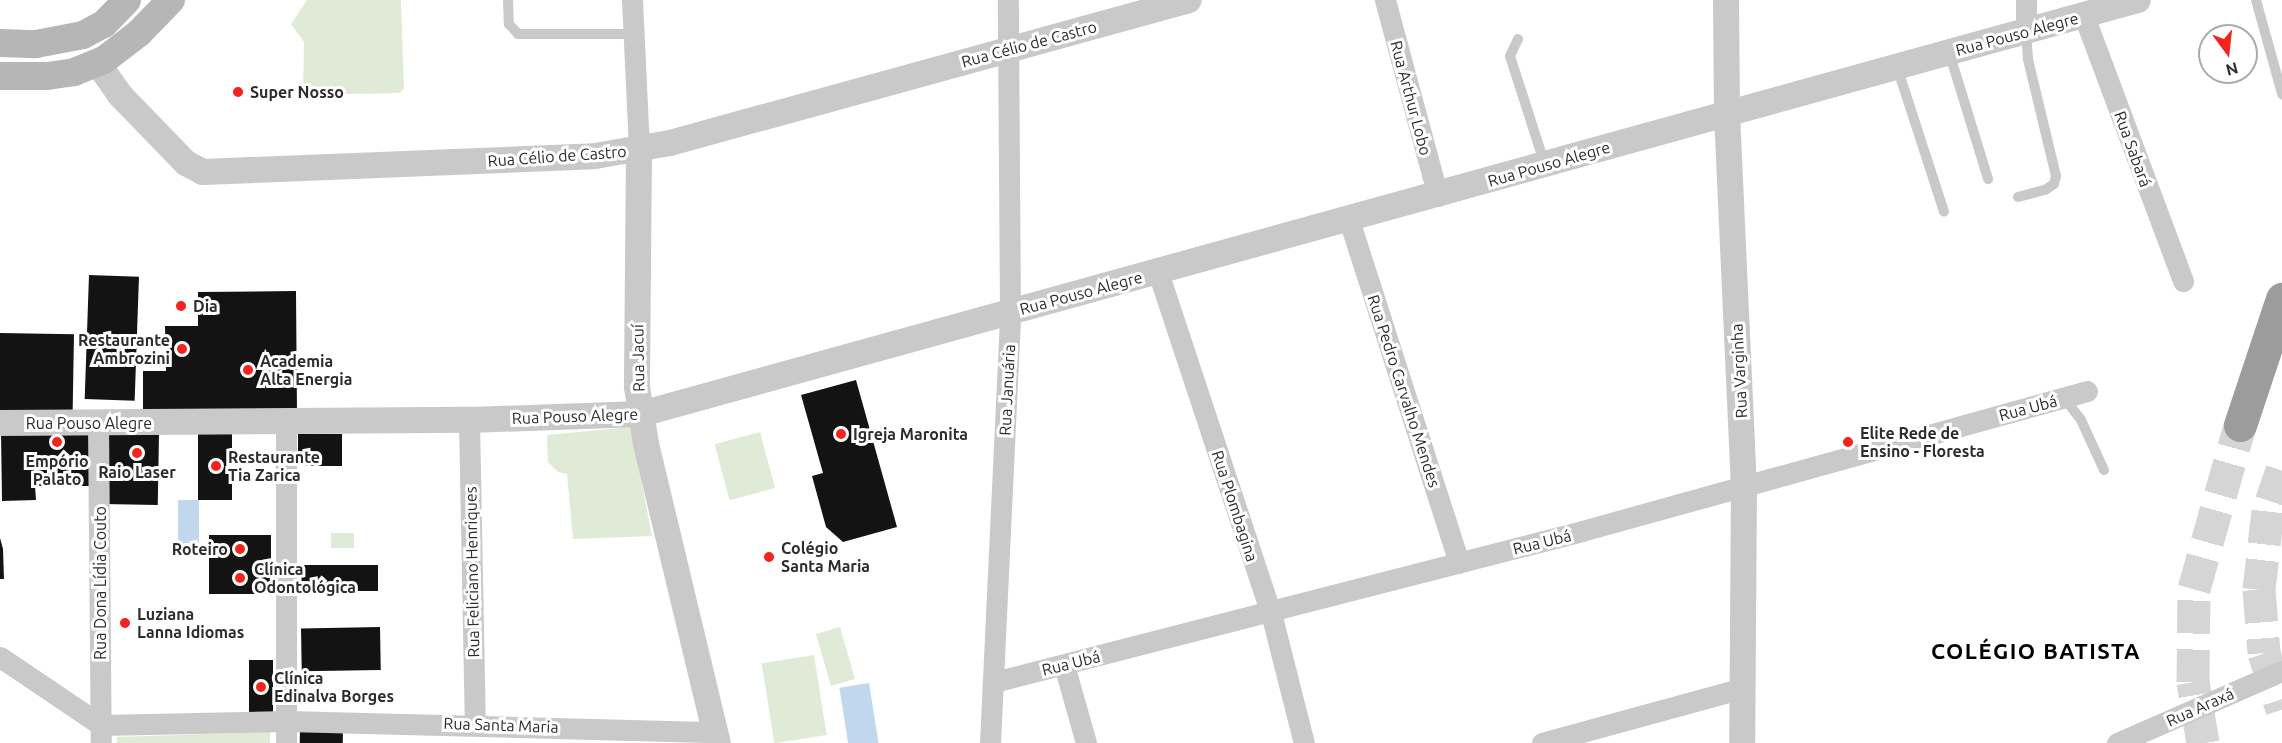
<!DOCTYPE html>
<meta charset="utf-8">
<style>
body{margin:0}
#map{position:relative;width:2282px;height:743px;overflow:hidden;background:#fff;font-family:Ubuntu,sans-serif}
div>[style]{position:absolute}
.green>*{inset:0;background:#e0ebd7;transform-origin:0 0}
.water>*{inset:0;background:#c1d7ed;transform-origin:0 0}
.building>*{inset:0;background:#131313;transform-origin:0 0}
.trunk-tunnel>*{height:33px;margin-top:-16.5px;transform-origin:0;background:repeating-linear-gradient(90deg,#d5d5d5 0 33px,transparent 0 49px)}
.service>*{height:10px;margin:-5px;padding:0 5px;transform-origin:5px;border-radius:5px;background:#c9c9c9}
.minor>*{height:21px;margin:-10.5px;padding:0 10.5px;transform-origin:10.5px;border-radius:10.5px;background:#c9c9c9}
.tertiary>*{height:26px;margin:-13px;padding:0 13px;transform-origin:13px;border-radius:13px;background:#c9c9c9}
.secondary>*{height:28px;margin:-14px;padding:0 14px;transform-origin:14px;border-radius:14px;background:#b6b6b6}
.trunk>*{height:33px;margin:-16.5px;padding:0 16.5px;transform-origin:16.5px;border-radius:16.5px;background:#9c9c9c}
.dots>*{width:16px;height:16px;translate:-50% -50%;box-sizing:border-box;border:3px solid #fff;border-radius:50%}
span{translate:-50% -50%;white-space:nowrap;text-align:center;line-height:1.15;-webkit-text-stroke:6px #fff;paint-order:stroke}
.street-label{font-size:16px;color:#2c2c2c}
.poi-label{font-size:16px;color:#2c2c2c;font-weight:700}
.left{translate:0 -50%;text-align:left}
.right{translate:-100% -50%;text-align:right}
.district-label{font-size:22px;color:#000;font-weight:700;letter-spacing:1.5px}
.north{position:absolute;left:2198px;top:24px;width:60px;height:60px;box-sizing:border-box;background:#fff;border:2px solid #ababab;border-radius:50%;rotate:165deg;font-size:16px;font-weight:700;line-height:24px;text-align:center;color:#2c2c2c}
.north::after{content:'';display:block;margin:auto;width:21px;height:27px;background:#f4231c;clip-path:polygon(50% 0,100% 100%,50% 72%,0 100%)}
</style>
<div id="map">
<div class="green">
<i style="clip-path:polygon(307px 0,401px 0,404px 88px,400px 93px,303px 95px,304px 42px,291px 24px)"></i>
<i style="clip-path:polygon(631px 427px,652px 536px,573px 539px,567px 474px,558px 472px,548px 462px,547px 435px)"></i>
<i style="left:760px;top:432px;width:58px;height:47px;rotate:75deg"></i>
<i style="left:354px;top:533px;width:15px;height:23px;rotate:90deg"></i>
<i style="left:840px;top:627px;width:54px;height:25px;rotate:74deg"></i>
<i style="left:814px;top:655px;width:81px;height:53px;rotate:81deg"></i>
<i style="clip-path:polygon(270px 732px,270px 743px,117px 743px,117px 737px)"></i>
</div>
<div class="water">
<i style="left:178px;top:500px;width:21px;height:54px"></i>
<i style="left:869px;top:683px;width:61px;height:30px;rotate:81deg"></i>
</div>
<div class="building">
<i style="left:89px;top:275px;width:50px;height:124px;rotate:2deg"></i>
<i style="clip-path:polygon(296px 291px,297px 414px,143px 415px,143px 371px,166px 371px,165px 326px,198px 326px,198px 292px)"></i>
<i style="left:0;top:333px;width:74px;height:81px;rotate:1deg"></i>
<i style="clip-path:polygon(856px 380px,897px 527px,843px 542px,826px 527px,812px 476px,823px 473px,801px 395px)"></i>
<i style="clip-path:polygon(1px 433px,92px 433px,92px 486px,35px 486px,36px 500px,2px 501px)"></i>
<i style="left:104px;top:433px;width:55px;height:71px;rotate:1deg"></i>
<i style="left:198px;top:433px;width:34px;height:67px"></i>
<i style="left:342px;top:434px;width:32px;height:44px;rotate:90deg"></i>
<i style="left:209px;top:535px;width:62px;height:59px"></i>
<i style="clip-path:polygon(0 538px,3px 549px,4px 579px,0 579px)"></i>
<i style="left:300px;top:565px;width:78px;height:26px"></i>
<i style="left:380px;top:627px;width:43px;height:79px;rotate:89deg"></i>
<i style="left:249px;top:660px;width:24px;height:53px"></i>
<i style="left:300px;top:728px;width:43px;height:15px;rotate:1deg"></i>
</div>
<div class="trunk-tunnel">
<i style="left:2282px;top:470px;width:43px;rotate:108.9deg"></i>
<i style="left:2268px;top:511px;width:79px;rotate:96.6deg"></i>
<i style="left:2259px;top:589px;width:64px;rotate:85.5deg"></i>
<i style="left:2264px;top:653px;width:59px;rotate:72.2deg"></i>
<i style="left:2203px;top:743px;width:62px;rotate:-99.3deg"></i>
<i style="left:2193px;top:682px;width:93px;rotate:-89.4deg"></i>
<i style="left:2194px;top:589px;width:170px;rotate:-74.3deg"></i>
</div>
<div class="service">
<i style="left:508px;top:0;width:24px;rotate:88deg"></i>
<i style="left:509px;top:24px;width:13px;rotate:48deg"></i>
<i style="left:518px;top:34px;width:116px"></i>
<i style="left:2256px;top:0;width:98px;rotate:74.5deg"></i>
<i style="left:1518px;top:39px;width:19px;rotate:115deg"></i>
<i style="left:1510px;top:56px;width:114px;rotate:72.2deg"></i>
<i style="left:1949px;top:52px;width:133px;rotate:72.9deg"></i>
<i style="left:1897px;top:67px;width:152px;rotate:72deg"></i>
<i style="left:2018px;top:197px;width:28px;rotate:-15deg"></i>
<i style="left:2045px;top:190px;width:11px;rotate:-34deg"></i>
<i style="left:2054px;top:184px;width:8px;rotate:-76deg"></i>
<i style="left:2056px;top:176px;width:120px;rotate:-103.5deg"></i>
<i style="left:2028px;top:59px;width:28px;rotate:-94deg"></i>
<i style="left:2064px;top:398px;width:28px;rotate:52deg"></i>
<i style="left:2081px;top:420px;width:55px;rotate:65.3deg"></i>
</div>
<div class="minor">
<i style="left:632px;top:0;width:150px;rotate:87.3deg"></i>
<i style="left:1385px;top:0;width:203px;rotate:74.9deg"></i>
<i style="left:2084px;top:16px;width:283px;rotate:69.5deg"></i>
<i style="left:2026px;top:30px;width:30px;rotate:-90deg"></i>
<i style="left:1349px;top:220px;width:360px;rotate:72.2deg"></i>
<i style="left:1158px;top:272px;width:359px;rotate:71.7deg"></i>
<i style="left:1271px;top:613px;width:134px;rotate:75.8deg"></i>
<i style="left:469px;top:420px;width:304px;rotate:88.9deg"></i>
<i style="left:286px;top:421px;width:322px;rotate:90deg"></i>
<i style="left:98px;top:424px;width:319px;rotate:89.5deg"></i>
<i style="left:0;top:657px;width:122px;rotate:34deg"></i>
<i style="left:1064px;top:665px;width:81px;rotate:74.2deg"></i>
<i style="left:994px;top:682px;width:607px;rotate:-14.4deg"></i>
<i style="left:1582px;top:531px;width:524px;rotate:-15.49deg"></i>
<i style="left:101px;top:725px;width:186px;rotate:-1.2deg"></i>
<i style="left:287px;top:721px;width:429px;rotate:1.5deg"></i>
<i style="left:990px;top:743px;width:430px;rotate:-87.3deg"></i>
<i style="left:1010px;top:313px;width:313px;rotate:-90.4deg"></i>
<i style="left:1542px;top:743px;width:204px;rotate:-15.3deg"></i>
<i style="left:2117px;top:743px;width:180px;rotate:-23.6deg"></i>
</div>
<div class="tertiary">
<i style="left:1726px;top:0;width:114px;rotate:89.5deg"></i>
<i style="left:1727px;top:114px;width:372px;rotate:87.4deg"></i>
<i style="left:1744px;top:486px;width:257px;rotate:90.4deg"></i>
<i style="left:104px;top:60px;width:12px;rotate:90deg"></i>
<i style="left:104px;top:72px;width:28px;rotate:55deg"></i>
<i style="left:120px;top:95px;width:95px;rotate:45.9deg"></i>
<i style="left:186px;top:163px;width:19px;rotate:28deg"></i>
<i style="left:203px;top:172px;width:392px;rotate:-2.3deg"></i>
<i style="left:595px;top:156px;width:76px;rotate:-9.8deg"></i>
<i style="left:670px;top:143px;width:538px;rotate:-15.4deg"></i>
<i style="left:639px;top:150px;width:237px;rotate:90.5deg"></i>
<i style="left:637px;top:387px;width:58px;rotate:81deg"></i>
<i style="left:646px;top:444px;width:308px;rotate:76.5deg"></i>
<i style="left:0;top:423px;width:469px;rotate:-0.4deg"></i>
<i style="left:469px;top:420px;width:172px;rotate:-2deg"></i>
<i style="left:641px;top:414px;width:1553px;rotate:-15.46deg"></i>
</div>
<div class="secondary">
<i style="left:0;top:43px;width:36px;rotate:2deg"></i>
<i style="left:36px;top:44px;width:48px;rotate:-10.8deg"></i>
<i style="left:83px;top:35px;width:24px;rotate:-28deg"></i>
<i style="left:104px;top:24px;width:33px;rotate:-46deg"></i>
<i style="left:0;top:76px;width:47px"></i>
<i style="left:47px;top:76px;width:27px;rotate:-8deg"></i>
<i style="left:74px;top:72px;width:32px;rotate:-22deg"></i>
<i style="left:104px;top:60px;width:44px;rotate:-37.6deg"></i>
<i style="left:139px;top:33px;width:46px;rotate:-45.9deg"></i>
</div>
<div class="trunk">
<i style="left:2240px;top:425px;width:133px;rotate:-71.6deg"></i>
</div>
<div class="dots">
<i style="left:238px;top:92px;background:#f4231c"></i>
<i style="left:181px;top:306px;background:#f4231c"></i>
<i style="left:182px;top:349px;background:#f4231c"></i>
<i style="left:248px;top:370px;background:#f4231c"></i>
<i style="left:841px;top:434px;background:#f4231c"></i>
<i style="left:57px;top:442px;background:#f4231c"></i>
<i style="left:1848px;top:442px;background:#f4231c"></i>
<i style="left:137px;top:453px;background:#f4231c"></i>
<i style="left:216px;top:466px;background:#f4231c"></i>
<i style="left:240px;top:549px;background:#f4231c"></i>
<i style="left:769px;top:557px;background:#f4231c"></i>
<i style="left:240px;top:578px;background:#f4231c"></i>
<i style="left:125px;top:623px;background:#f4231c"></i>
<i style="left:261px;top:687px;background:#f4231c"></i>
</div>
<div class="street-label">
<span style="left:2017px;top:34px;rotate:-15deg">Rua Pouso Alegre</span>
<span style="left:1029px;top:44px;rotate:-15deg">Rua Célio de Castro</span>
<span style="left:1411px;top:98px;rotate:75deg">Rua Arthur Lobo</span>
<span style="left:2133px;top:149px;rotate:70deg">Rua Sabará</span>
<span style="left:557px;top:156px;rotate:-4deg">Rua Célio de Castro</span>
<span style="left:1549px;top:164px;rotate:-16deg">Rua Pouso Alegre</span>
<span style="left:1081px;top:293px;rotate:-15deg">Rua Pouso Alegre</span>
<span style="left:638px;top:358px;rotate:-91deg">Rua Jacuí</span>
<span style="left:1739px;top:371px;rotate:-93deg">Rua Varginha</span>
<span style="left:1007px;top:390px;rotate:-87deg">Rua Januária</span>
<span style="left:1404px;top:391px;rotate:72deg">Rua Pedro Carvalho Mendes</span>
<span style="left:2028px;top:408px;rotate:-15deg">Rua Ubá</span>
<span style="left:575px;top:416px;rotate:-2deg">Rua Pouso Alegre</span>
<span style="left:89px;top:423px">Rua Pouso Alegre</span>
<span style="left:1235px;top:506px;rotate:72deg">Rua Plombagina</span>
<span style="left:1542px;top:542px;rotate:-14deg">Rua Ubá</span>
<span style="left:472px;top:572px;rotate:-91deg">Rua Feliciano Henriques</span>
<span style="left:100px;top:583px;rotate:-90deg">Rua Dona Lídia Couto</span>
<span style="left:1071px;top:663px;rotate:-14deg">Rua Ubá</span>
<span style="left:2200px;top:707px;rotate:-24deg">Rua Araxá</span>
<span style="left:501px;top:725px;rotate:2deg">Rua Santa Maria</span>
</div>
<div class="poi-label">
<span class="left" style="left:250px;top:92px">Super Nosso</span>
<span class="left" style="left:193px;top:306px">Dia</span>
<span class="right" style="left:170px;top:349px">Restaurante<br>Ambrozini</span>
<span class="left" style="left:260px;top:370px">Academia<br>Alta Energia</span>
<span class="left" style="left:1860px;top:442px">Elite Rede de<br>Ensino - Floresta</span>
<span class="left" style="left:853px;top:434px">Igreja Maronita</span>
<span class="left" style="left:228px;top:466px">Restaurante<br>Tia Zarica</span>
<span style="left:57px;top:470px">Empório<br>Palato</span>
<span style="left:137px;top:472px">Raio Laser</span>
<span class="left" style="left:781px;top:557px">Colégio<br>Santa Maria</span>
<span class="right" style="left:228px;top:549px">Roteiro</span>
<span class="left" style="left:254px;top:578px">Clínica<br>Odontológica</span>
<span class="left" style="left:137px;top:623px">Luziana<br>Lanna Idiomas</span>
<span class="left" style="left:274px;top:687px">Clínica<br>Edinalva Borges</span>
</div>
<div class="district-label">
<span style="left:2036px;top:651px">COLÉGIO BATISTA</span>
</div>
<div class="north">N</div>
</div>
